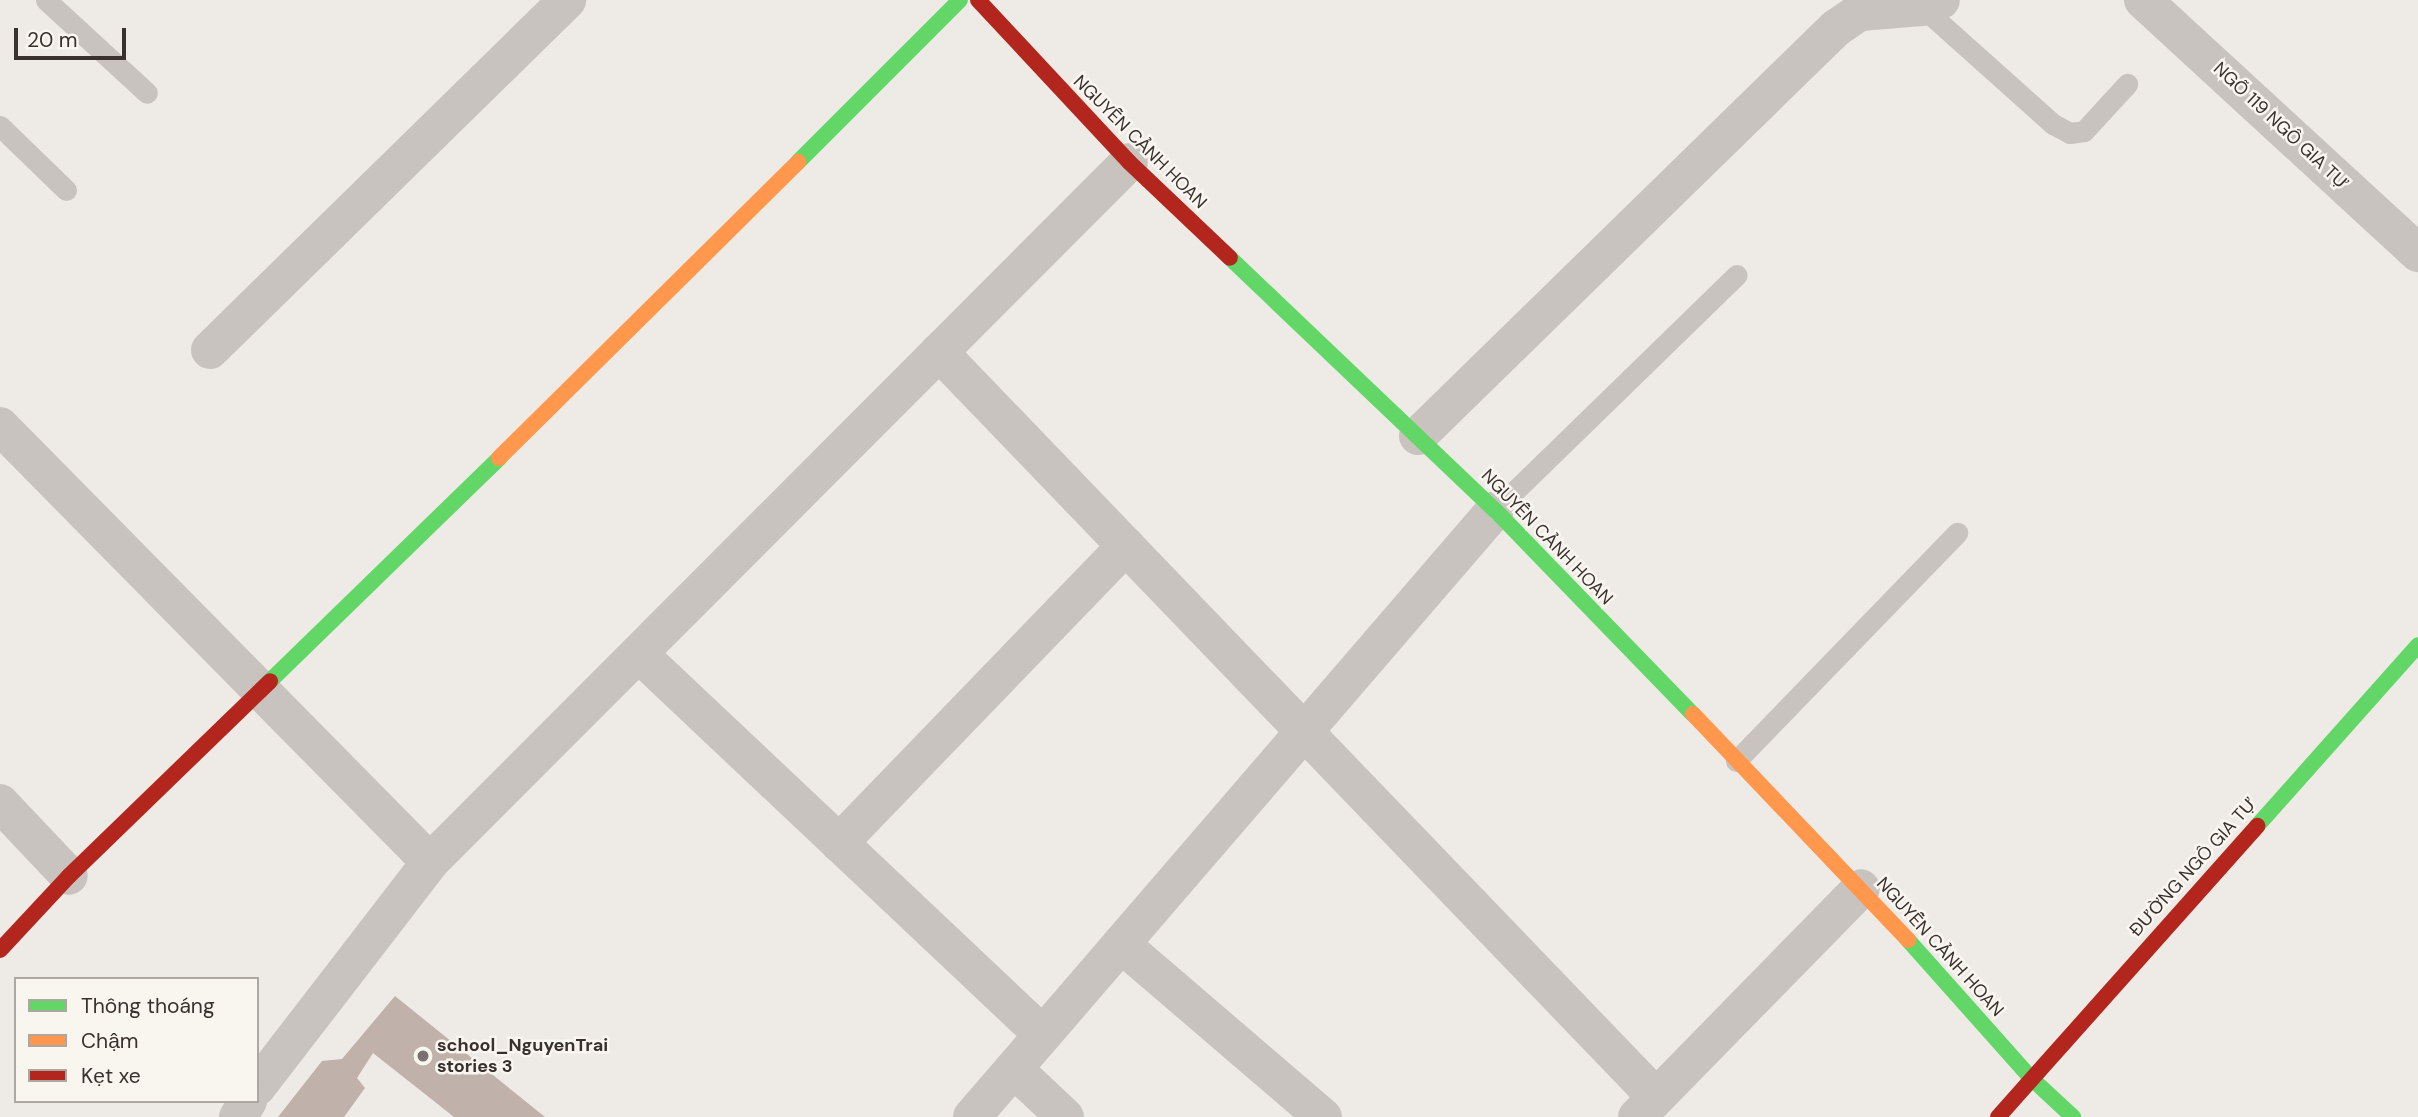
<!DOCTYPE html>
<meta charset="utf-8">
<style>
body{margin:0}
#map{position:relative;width:2418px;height:1117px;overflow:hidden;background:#eeebe6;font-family:"DM Sans",sans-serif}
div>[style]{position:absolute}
.building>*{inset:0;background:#c0b1aa}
.lane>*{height:21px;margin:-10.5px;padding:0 10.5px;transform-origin:10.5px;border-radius:10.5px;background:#c8c3bf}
.street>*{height:38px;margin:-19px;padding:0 19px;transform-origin:19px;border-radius:19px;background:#c8c3bf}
.fast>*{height:16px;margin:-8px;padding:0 8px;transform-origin:8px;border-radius:8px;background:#63d668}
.slow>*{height:16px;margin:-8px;padding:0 8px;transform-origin:8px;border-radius:8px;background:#ff974d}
.jam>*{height:16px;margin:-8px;padding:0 8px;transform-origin:8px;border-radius:8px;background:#b3261e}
.dots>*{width:19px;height:19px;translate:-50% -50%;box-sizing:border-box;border:4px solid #f9f5ef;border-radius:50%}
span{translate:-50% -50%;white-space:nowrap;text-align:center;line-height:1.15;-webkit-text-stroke:5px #f9f5ef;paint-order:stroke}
.street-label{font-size:18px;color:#39312d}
.poi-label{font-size:18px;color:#39312d;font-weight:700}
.left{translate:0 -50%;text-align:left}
.legend{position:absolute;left:14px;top:977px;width:245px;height:126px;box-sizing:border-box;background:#f9f5ef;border:2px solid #aca7a1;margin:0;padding:9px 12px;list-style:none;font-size:21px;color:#39312d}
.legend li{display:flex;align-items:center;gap:14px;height:35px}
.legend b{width:35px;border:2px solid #aca7a1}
.scale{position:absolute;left:14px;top:28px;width:112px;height:32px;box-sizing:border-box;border:4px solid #39312d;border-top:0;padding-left:9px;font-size:21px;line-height:24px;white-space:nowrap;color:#39312d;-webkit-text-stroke:5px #f9f5ef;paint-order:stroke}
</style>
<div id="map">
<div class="building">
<i style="clip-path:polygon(395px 996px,545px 1117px,454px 1117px,373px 1053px,357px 1078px,365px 1088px,344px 1117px,278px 1117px,322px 1061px,342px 1059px)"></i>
</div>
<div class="lane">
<i style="left:46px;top:0;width:137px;rotate:42.6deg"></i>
<i style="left:1922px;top:7px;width:176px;rotate:41.8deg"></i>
<i style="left:2053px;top:124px;width:19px;rotate:28deg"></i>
<i style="left:2070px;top:133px;width:14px;rotate:-8deg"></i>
<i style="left:2084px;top:131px;width:64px;rotate:-47.5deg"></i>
<i style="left:0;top:126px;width:92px;rotate:44.1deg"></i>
<i style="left:1495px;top:510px;width:337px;rotate:-44.2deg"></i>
<i style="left:1736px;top:761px;width:318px;rotate:-45.9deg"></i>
</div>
<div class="street">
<i style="left:2143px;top:0;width:374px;rotate:42.6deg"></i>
<i style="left:210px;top:350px;width:500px;rotate:-44.4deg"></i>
<i style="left:939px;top:352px;width:1031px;rotate:46.1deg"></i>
<i style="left:0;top:426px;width:612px;rotate:45.4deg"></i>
<i style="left:1418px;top:436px;width:584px;rotate:-44.31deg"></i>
<i style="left:1836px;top:28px;width:29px;rotate:-34deg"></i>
<i style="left:1860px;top:12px;width:62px;rotate:-4.6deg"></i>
<i style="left:1922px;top:7px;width:20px;rotate:-20deg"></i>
<i style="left:639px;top:654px;width:555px;rotate:43.32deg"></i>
<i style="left:0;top:803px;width:100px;rotate:46.6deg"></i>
<i style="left:839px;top:843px;width:413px;rotate:-46deg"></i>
<i style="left:1121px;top:944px;width:266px;rotate:40.6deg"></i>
<i style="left:1014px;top:1069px;width:70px;rotate:43.3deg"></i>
<i style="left:257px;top:1087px;width:284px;rotate:-52.4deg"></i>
<i style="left:430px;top:862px;width:989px;rotate:-45.04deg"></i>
<i style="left:238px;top:1117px;width:19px;rotate:-58deg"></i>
<i style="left:972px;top:1117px;width:801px;rotate:-49.25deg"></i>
<i style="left:1637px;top:1117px;width:320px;rotate:-45.6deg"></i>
</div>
<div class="fast">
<i style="left:798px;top:162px;width:229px;rotate:-45deg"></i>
<i style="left:1230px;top:258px;width:366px;rotate:43.6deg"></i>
<i style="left:1495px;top:510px;width:284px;rotate:45.9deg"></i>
<i style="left:270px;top:681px;width:320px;rotate:-44.2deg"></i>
<i style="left:2257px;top:826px;width:242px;rotate:-48.3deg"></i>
<i style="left:1908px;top:940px;width:183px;rotate:48.3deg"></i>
<i style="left:2030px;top:1077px;width:59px;rotate:42.9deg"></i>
</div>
<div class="slow">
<i style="left:499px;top:458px;width:421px;rotate:-44.7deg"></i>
<i style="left:1693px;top:714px;width:312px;rotate:46.4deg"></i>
</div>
<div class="jam">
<i style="left:978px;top:0;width:221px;rotate:47deg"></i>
<i style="left:1129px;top:162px;width:139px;rotate:43.5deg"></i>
<i style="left:0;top:950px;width:101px;rotate:-47deg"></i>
<i style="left:69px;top:876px;width:280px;rotate:-44.1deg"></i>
<i style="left:1998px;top:1117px;width:390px;rotate:-48.3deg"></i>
</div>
<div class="dots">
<i style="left:423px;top:1056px;background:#78726e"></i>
</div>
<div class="street-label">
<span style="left:2281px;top:126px;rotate:43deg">NGÕ 119 NGÔ GIA TỰ</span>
<span style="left:1140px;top:142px;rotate:45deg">NGUYỄN CẢNH HOAN</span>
<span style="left:1547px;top:537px;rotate:46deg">NGUYỄN CẢNH HOAN</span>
<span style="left:2193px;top:867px;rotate:-48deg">ĐƯỜNG NGÔ GIA TỰ</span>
<span style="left:1940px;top:947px;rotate:48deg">NGUYỄN CẢNH HOAN</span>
</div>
<div class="poi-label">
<span class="left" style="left:437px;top:1056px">school_NguyenTrai<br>stories 3</span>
</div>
<ul class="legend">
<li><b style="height:9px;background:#63d668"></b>Thông thoáng</li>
<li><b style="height:9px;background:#ff974d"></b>Chậm</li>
<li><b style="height:9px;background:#b3261e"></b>Kẹt xe</li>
</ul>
<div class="scale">20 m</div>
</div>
